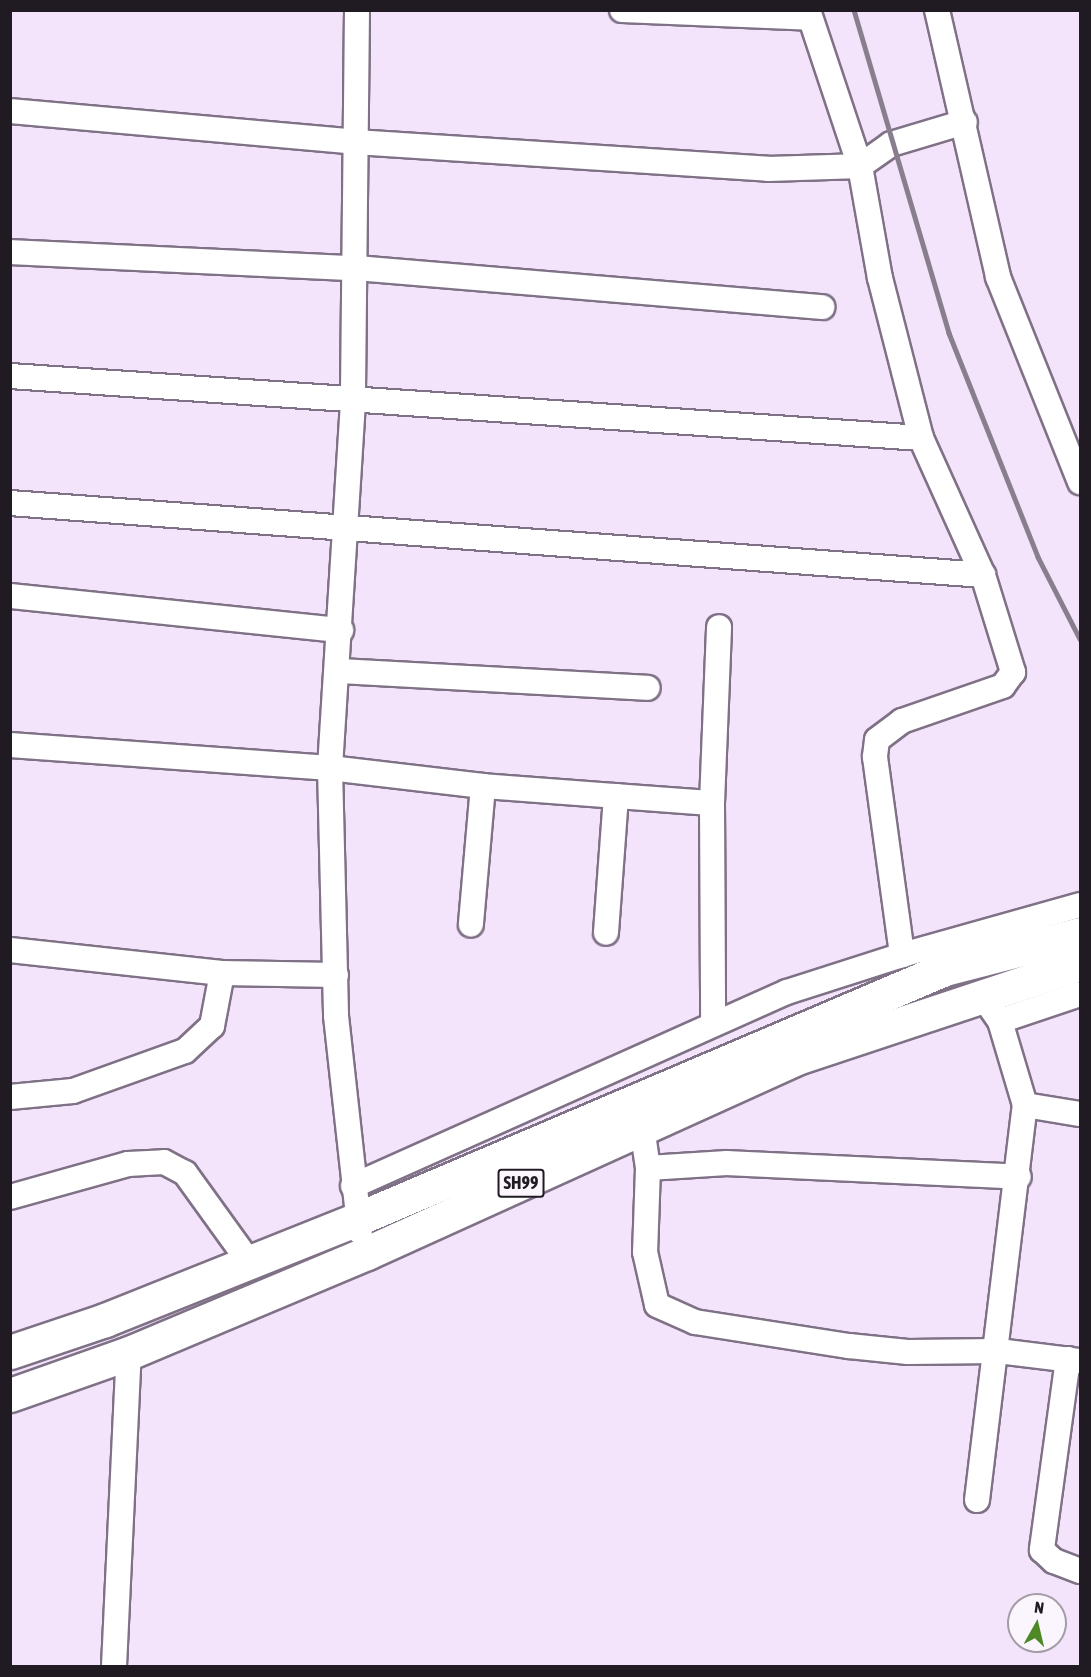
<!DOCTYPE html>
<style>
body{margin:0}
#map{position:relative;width:1091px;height:1677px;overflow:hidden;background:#f4e4fb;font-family:"Asap Condensed",sans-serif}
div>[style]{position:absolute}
.roads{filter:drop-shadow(2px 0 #7f7186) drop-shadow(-2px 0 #7f7186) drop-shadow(0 2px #7f7186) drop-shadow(0 -2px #7f7186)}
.street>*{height:24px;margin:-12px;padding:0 12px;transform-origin:12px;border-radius:12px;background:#fff}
.primary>*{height:33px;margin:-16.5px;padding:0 16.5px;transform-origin:16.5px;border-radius:16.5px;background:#fff}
.rail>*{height:4.5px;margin:-2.25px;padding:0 2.25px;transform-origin:2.25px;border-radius:2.25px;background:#897e8e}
span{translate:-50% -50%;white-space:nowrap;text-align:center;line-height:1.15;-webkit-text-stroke:4.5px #fbf5fe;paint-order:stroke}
.shield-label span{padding:2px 4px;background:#fbf5fe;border:2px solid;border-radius:4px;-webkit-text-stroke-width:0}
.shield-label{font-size:18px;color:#201b23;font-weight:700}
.frame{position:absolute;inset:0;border:12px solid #201b23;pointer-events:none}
.north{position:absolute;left:1007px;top:1593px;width:60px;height:60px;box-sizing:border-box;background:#fbf5fe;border:2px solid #a39ea6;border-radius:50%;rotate:8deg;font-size:16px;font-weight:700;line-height:24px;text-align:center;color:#201b23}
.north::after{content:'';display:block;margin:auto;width:21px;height:27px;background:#4e8926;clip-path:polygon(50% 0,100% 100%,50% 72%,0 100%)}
</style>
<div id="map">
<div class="roads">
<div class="street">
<i style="left:357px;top:10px;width:392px;rotate:90.6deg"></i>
<i style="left:353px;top:402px;width:367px;rotate:93.6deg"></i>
<i style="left:330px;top:768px;width:248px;rotate:88.6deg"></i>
<i style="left:336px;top:1016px;width:217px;rotate:83.7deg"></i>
<i style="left:622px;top:10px;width:188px;rotate:2.4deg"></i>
<i style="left:808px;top:10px;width:164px;rotate:71.6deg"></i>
<i style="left:860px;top:166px;width:114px;rotate:79.9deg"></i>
<i style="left:880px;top:278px;width:165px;rotate:75.6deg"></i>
<i style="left:921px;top:438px;width:150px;rotate:65.7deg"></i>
<i style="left:983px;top:575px;width:102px;rotate:72.8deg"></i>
<i style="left:1013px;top:672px;width:17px;rotate:126deg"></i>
<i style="left:1003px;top:686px;width:107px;rotate:160.9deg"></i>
<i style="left:902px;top:721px;width:31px;rotate:143deg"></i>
<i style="left:877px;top:740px;width:17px;rotate:97deg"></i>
<i style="left:875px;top:757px;width:200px;rotate:82.2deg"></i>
<i style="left:937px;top:10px;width:274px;rotate:77.1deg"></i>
<i style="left:998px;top:277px;width:221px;rotate:68.2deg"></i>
<i style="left:10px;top:111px;width:346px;rotate:5.1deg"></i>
<i style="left:355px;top:142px;width:414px;rotate:3.7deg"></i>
<i style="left:768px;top:169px;width:92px;rotate:-1.9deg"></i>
<i style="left:860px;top:166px;width:38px;rotate:-35deg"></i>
<i style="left:891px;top:144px;width:77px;rotate:-16.6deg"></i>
<i style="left:10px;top:252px;width:358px;rotate:2.7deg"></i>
<i style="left:368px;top:269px;width:456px;rotate:4.8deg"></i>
<i style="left:10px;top:376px;width:913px;rotate:3.89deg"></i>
<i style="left:10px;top:503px;width:976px;rotate:4.23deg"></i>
<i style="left:10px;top:596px;width:333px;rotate:5.9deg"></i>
<i style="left:338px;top:671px;width:310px;rotate:3.1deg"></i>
<i style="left:10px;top:745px;width:321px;rotate:4.1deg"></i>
<i style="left:330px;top:768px;width:154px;rotate:6.7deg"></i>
<i style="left:483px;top:786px;width:139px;rotate:95deg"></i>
<i style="left:483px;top:786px;width:133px;rotate:4.3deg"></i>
<i style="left:616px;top:796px;width:137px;rotate:94.2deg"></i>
<i style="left:616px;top:796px;width:96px;rotate:4.2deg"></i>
<i style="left:712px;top:803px;width:219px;rotate:89.7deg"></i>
<i style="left:712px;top:803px;width:176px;rotate:-87.7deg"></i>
<i style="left:10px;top:950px;width:213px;rotate:6.2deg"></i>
<i style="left:222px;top:973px;width:114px;rotate:1deg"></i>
<i style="left:1000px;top:1021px;width:84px;rotate:-18.6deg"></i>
<i style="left:10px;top:1097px;width:63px;rotate:-5.4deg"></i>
<i style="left:73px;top:1091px;width:119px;rotate:-19.7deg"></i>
<i style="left:185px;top:1051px;width:37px;rotate:-43deg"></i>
<i style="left:212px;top:1026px;width:54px;rotate:-79.3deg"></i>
<i style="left:1025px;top:1105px;width:56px;rotate:9.3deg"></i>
<i style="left:642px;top:1127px;width:41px;rotate:81.7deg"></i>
<i style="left:648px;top:1168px;width:84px;rotate:92deg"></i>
<i style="left:645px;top:1252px;width:54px;rotate:77.2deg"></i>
<i style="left:657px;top:1305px;width:42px;rotate:24.1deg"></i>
<i style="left:695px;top:1322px;width:156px;rotate:8.9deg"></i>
<i style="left:849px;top:1346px;width:59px;rotate:5.8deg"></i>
<i style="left:908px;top:1352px;width:90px;rotate:-0.6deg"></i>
<i style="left:998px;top:1351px;width:83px;rotate:7deg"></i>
<i style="left:648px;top:1168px;width:79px;rotate:-3.6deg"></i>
<i style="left:727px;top:1163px;width:292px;rotate:2.7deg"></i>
<i style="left:353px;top:1186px;width:475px;rotate:-24.1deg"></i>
<i style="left:787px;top:992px;width:121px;rotate:-17.8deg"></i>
<i style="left:902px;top:955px;width:185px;rotate:-15.7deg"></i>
<i style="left:10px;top:1197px;width:123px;rotate:-15.6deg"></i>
<i style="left:128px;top:1164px;width:36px;rotate:-3deg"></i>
<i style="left:164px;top:1162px;width:24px;rotate:28deg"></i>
<i style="left:185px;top:1173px;width:111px;rotate:54.2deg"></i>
<i style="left:1068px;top:1359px;width:193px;rotate:97.8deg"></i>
<i style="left:1042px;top:1550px;width:16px;rotate:43deg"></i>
<i style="left:1054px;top:1561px;width:28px;rotate:21deg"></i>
<i style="left:977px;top:1500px;width:398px;rotate:-83.1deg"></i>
<i style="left:1025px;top:1105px;width:88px;rotate:-106.6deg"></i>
<i style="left:1000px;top:1021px;width:33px;rotate:-125deg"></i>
<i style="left:114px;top:1666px;width:313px;rotate:-87.3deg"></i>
</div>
<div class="primary">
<i style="left:10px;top:1352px;width:100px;rotate:-18.6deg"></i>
<i style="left:105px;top:1320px;width:269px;rotate:-21.8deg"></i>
<i style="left:355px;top:1220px;width:641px;rotate:-23.05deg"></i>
<i style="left:945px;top:969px;width:139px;rotate:-14.5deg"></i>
<i style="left:10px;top:1395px;width:126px;rotate:-19.4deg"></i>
<i style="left:129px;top:1353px;width:258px;rotate:-22.8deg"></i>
<i style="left:367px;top:1253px;width:469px;rotate:-24.4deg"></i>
<i style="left:794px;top:1059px;width:301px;rotate:-18.4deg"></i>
</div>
</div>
<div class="rail">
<i style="left:854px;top:10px;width:337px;rotate:73.6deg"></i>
<i style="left:949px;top:333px;width:241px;rotate:68.3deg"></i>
<i style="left:1038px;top:557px;width:92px;rotate:62.9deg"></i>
</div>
<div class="shield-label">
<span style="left:521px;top:1183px">SH99</span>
</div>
<div class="frame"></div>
<div class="north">N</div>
</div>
